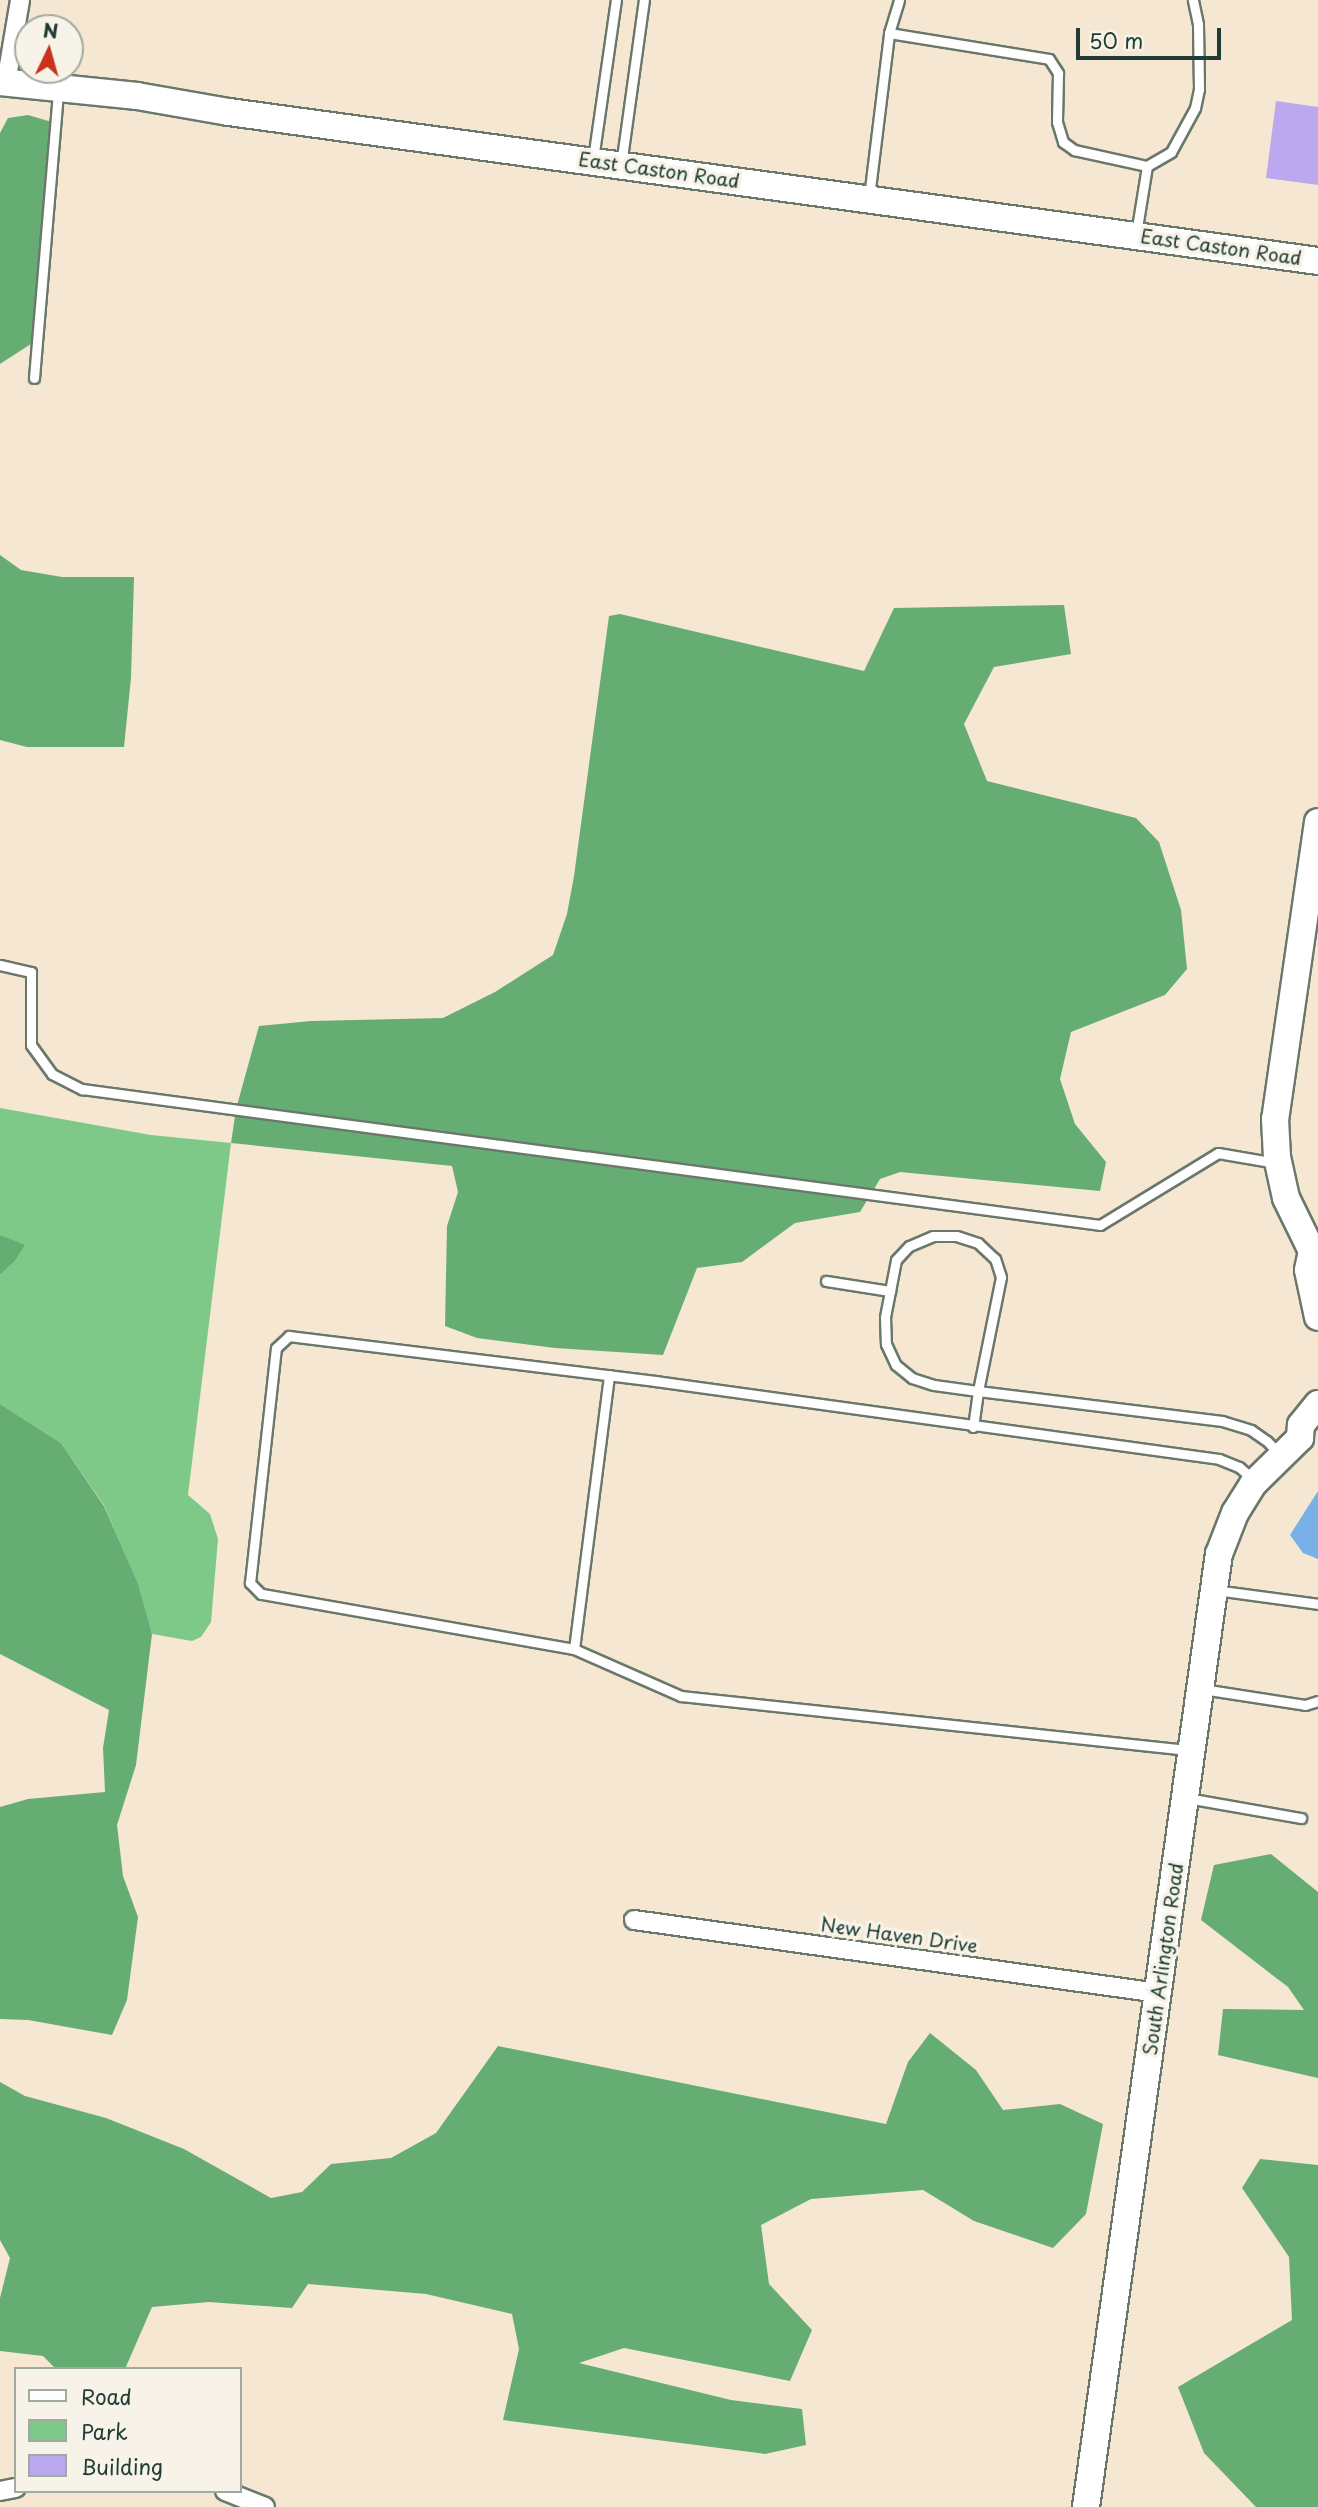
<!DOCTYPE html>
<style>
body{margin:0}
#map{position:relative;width:1318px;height:2507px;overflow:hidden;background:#f5e7d1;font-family:"Playpen Sans",sans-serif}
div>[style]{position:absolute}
.green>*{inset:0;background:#7ec987}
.forest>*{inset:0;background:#66ad74}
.water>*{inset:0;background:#78b0e7}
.building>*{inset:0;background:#bba8ee}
.roads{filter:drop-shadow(2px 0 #6a786b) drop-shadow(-2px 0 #6a786b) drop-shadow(0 2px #6a786b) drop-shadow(0 -2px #6a786b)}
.lane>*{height:9px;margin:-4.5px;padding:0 4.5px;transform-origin:4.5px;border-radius:4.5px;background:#fff}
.street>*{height:18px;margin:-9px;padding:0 9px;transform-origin:9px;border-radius:9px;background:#fff}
.secondary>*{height:26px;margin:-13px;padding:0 13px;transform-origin:13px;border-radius:13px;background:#fff}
span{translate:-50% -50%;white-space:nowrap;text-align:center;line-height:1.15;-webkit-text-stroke:7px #f7f3e8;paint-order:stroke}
.street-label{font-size:19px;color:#1f3d34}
.legend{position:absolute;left:14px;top:2367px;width:228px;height:126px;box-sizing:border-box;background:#f7f3e8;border:2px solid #a1aaa0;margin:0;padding:9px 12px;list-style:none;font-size:21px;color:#1f3d34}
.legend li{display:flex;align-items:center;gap:14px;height:35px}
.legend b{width:35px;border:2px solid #a1aaa0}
.north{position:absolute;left:14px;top:14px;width:70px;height:70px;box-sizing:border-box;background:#f7f3e8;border:2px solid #a1aaa0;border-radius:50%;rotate:5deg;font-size:19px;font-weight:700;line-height:28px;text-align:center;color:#1f3d34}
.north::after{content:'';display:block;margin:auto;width:24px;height:32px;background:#c8321e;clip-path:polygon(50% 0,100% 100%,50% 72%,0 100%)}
.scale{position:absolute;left:1076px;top:28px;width:145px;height:32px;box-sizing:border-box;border:4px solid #1f3d34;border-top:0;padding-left:9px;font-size:21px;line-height:24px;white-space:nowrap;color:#1f3d34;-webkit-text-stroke:5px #f7f3e8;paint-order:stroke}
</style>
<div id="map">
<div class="green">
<i style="clip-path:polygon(0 1108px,151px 1135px,231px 1143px,188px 1495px,210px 1514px,218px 1539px,211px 1622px,201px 1637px,192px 1641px,152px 1634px,137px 1583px,104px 1505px,61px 1443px,0 1404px,0 1275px,15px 1261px,24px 1246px,0 1235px)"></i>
</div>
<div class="forest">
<i style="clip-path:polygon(28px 115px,55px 123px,37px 340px,0 364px,0 133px,8px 118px)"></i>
<i style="clip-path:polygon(0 555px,21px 570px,62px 577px,134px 577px,131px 678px,124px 747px,27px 747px,0 740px)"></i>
<i style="clip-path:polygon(1064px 605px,1071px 654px,994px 667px,964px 724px,987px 781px,1136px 818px,1159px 842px,1181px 910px,1187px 969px,1165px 995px,1071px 1032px,1060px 1079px,1075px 1124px,1106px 1162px,1100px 1191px,900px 1172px,880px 1179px,860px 1212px,795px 1223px,742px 1262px,697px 1268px,663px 1355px,555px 1348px,477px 1338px,445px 1326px,447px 1226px,458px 1192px,452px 1166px,231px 1143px,236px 1109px,259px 1026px,311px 1021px,443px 1018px,495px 992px,553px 955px,567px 914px,574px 876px,609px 616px,620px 614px,864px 671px,894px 608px)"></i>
<i style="clip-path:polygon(0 1235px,25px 1245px,15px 1261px,0 1275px)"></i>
<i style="clip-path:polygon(0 1404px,61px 1443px,104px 1506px,138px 1584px,152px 1634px,136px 1765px,117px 1825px,123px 1876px,138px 1917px,127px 2000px,112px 2035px,28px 2020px,0 2019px,0 1807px,28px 1799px,105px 1792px,103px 1748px,109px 1710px,0 1654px)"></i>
<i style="clip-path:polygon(1271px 1854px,1318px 1892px,1318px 2078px,1218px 2055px,1223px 2009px,1304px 2010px,1288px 1987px,1201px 1920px,1214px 1865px)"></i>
<i style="clip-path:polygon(930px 2033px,976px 2070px,1003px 2110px,1060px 2104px,1103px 2124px,1086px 2214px,1053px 2248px,974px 2221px,923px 2190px,811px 2199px,761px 2225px,769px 2284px,812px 2330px,790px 2381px,624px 2348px,579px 2363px,731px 2400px,802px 2409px,806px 2445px,765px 2454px,503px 2420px,519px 2349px,512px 2314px,426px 2294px,308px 2284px,292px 2308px,209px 2302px,152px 2307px,125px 2369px,56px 2369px,43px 2356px,0 2351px,0 2298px,10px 2258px,0 2240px,0 2082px,25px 2096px,106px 2118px,184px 2149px,271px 2198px,302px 2192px,331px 2164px,391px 2158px,436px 2133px,498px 2046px,886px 2124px,908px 2062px)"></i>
<i style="clip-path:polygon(1260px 2159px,1318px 2165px,1318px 2507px,1256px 2507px,1204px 2453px,1178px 2387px,1292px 2320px,1289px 2257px,1242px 2188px)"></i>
</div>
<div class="water">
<i style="clip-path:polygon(1318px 1491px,1318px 1559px,1303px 1553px,1290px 1535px)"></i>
</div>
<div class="building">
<i style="clip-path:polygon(1276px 101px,1318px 107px,1318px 185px,1266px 178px)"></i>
</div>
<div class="roads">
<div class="lane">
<i style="left:889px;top:33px;width:162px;rotate:9.2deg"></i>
<i style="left:1049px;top:59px;width:17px;rotate:57deg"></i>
<i style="left:1058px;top:73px;width:49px;rotate:91.2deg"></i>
<i style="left:1057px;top:122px;width:21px;rotate:73deg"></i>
<i style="left:1063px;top:142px;width:14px;rotate:36deg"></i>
<i style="left:1074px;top:150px;width:75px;rotate:12.4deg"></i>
<i style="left:1147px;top:166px;width:28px;rotate:-30deg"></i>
<i style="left:1171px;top:152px;width:50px;rotate:-61.4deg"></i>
<i style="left:1195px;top:108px;width:19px;rotate:-78deg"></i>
<i style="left:1199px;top:89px;width:65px;rotate:-90.9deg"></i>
<i style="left:1198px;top:24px;width:25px;rotate:-102deg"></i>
<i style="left:593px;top:159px;width:161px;rotate:-81.8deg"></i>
<i style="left:621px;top:165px;width:167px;rotate:-82.1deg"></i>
<i style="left:869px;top:197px;width:165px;rotate:-83deg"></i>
<i style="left:889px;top:33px;width:34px;rotate:-73deg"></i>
<i style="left:1136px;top:234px;width:69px;rotate:-80.8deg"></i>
<i style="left:34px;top:378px;width:288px;rotate:-85.2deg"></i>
<i style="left:0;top:965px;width:32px;rotate:13deg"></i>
<i style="left:31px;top:972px;width:73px;rotate:90deg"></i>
<i style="left:31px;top:1045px;width:36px;rotate:54deg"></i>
<i style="left:52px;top:1074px;width:34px;rotate:27deg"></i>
<i style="left:82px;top:1089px;width:1027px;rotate:7.61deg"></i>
<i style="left:1100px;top:1225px;width:138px;rotate:-31.4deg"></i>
<i style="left:1218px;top:1153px;width:59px;rotate:9.8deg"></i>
<i style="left:826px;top:1281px;width:65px;rotate:8.9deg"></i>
<i style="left:973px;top:1427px;width:36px;rotate:-82deg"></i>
<i style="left:978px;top:1391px;width:116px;rotate:-78.6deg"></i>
<i style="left:1001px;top:1277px;width:19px;rotate:-108deg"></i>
<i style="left:995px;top:1259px;width:23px;rotate:-137deg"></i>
<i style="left:978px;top:1243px;width:23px;rotate:-162deg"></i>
<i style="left:956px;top:1236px;width:23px;rotate:180deg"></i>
<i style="left:933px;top:1236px;width:26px;rotate:157deg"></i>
<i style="left:909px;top:1246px;width:19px;rotate:133deg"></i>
<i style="left:896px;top:1260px;width:58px;rotate:100.9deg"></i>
<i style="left:885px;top:1317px;width:27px;rotate:88deg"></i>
<i style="left:886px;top:1344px;width:23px;rotate:65deg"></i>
<i style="left:896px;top:1365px;width:21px;rotate:39deg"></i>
<i style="left:912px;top:1378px;width:23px;rotate:18deg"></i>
<i style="left:934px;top:1385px;width:44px;rotate:7.8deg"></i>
<i style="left:978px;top:1391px;width:246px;rotate:7deg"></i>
<i style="left:1222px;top:1421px;width:30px;rotate:17deg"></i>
<i style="left:1251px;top:1430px;width:19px;rotate:35deg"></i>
<i style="left:1267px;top:1441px;width:18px;rotate:47deg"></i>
<i style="left:1215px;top:1590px;width:104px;rotate:7.7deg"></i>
<i style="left:574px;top:1649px;width:276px;rotate:-82.7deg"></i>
<i style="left:1202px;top:1689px;width:104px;rotate:8.8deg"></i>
<i style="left:1305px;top:1705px;width:14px;rotate:-17deg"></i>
<i style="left:1188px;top:1750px;width:510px;rotate:-173.92deg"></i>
<i style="left:681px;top:1696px;width:117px;rotate:-156.3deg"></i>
<i style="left:574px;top:1649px;width:318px;rotate:-170deg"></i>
<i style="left:261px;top:1594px;width:16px;rotate:-135deg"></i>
<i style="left:250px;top:1583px;width:236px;rotate:-83.7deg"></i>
<i style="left:276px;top:1348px;width:18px;rotate:-43deg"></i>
<i style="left:289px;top:1336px;width:369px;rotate:7deg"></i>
<i style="left:655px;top:1381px;width:569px;rotate:7.87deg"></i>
<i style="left:1219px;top:1459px;width:22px;rotate:22deg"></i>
<i style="left:1239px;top:1467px;width:20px;rotate:41deg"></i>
<i style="left:1187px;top:1798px;width:116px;rotate:10deg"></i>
</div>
<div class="street">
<i style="left:6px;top:83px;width:84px;rotate:-80.4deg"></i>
<i style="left:634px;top:1920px;width:530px;rotate:7.92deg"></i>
<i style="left:0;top:2491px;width:16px;rotate:-11deg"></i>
<i style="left:225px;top:2491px;width:43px;rotate:21.8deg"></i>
</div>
<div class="secondary">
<i style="left:0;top:82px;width:138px;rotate:5.8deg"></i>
<i style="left:137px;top:96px;width:93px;rotate:9.9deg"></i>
<i style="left:229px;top:112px;width:1099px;rotate:7.79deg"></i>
<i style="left:1318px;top:822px;width:300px;rotate:98.2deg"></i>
<i style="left:1275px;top:1119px;width:38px;rotate:87deg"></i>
<i style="left:1277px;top:1157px;width:42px;rotate:77.6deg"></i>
<i style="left:1286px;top:1198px;width:59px;rotate:63.9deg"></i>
<i style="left:1312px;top:1251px;width:8px;rotate:45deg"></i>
<i style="left:1312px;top:1251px;width:19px;rotate:102deg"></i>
<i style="left:1308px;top:1270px;width:48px;rotate:78deg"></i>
<i style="left:1086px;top:2507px;width:962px;rotate:-82.06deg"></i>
<i style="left:1219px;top:1554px;width:44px;rotate:-68.7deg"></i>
<i style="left:1235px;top:1513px;width:34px;rotate:-58deg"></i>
<i style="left:1253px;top:1484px;width:66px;rotate:-44.4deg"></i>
<i style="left:1300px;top:1438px;width:13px;rotate:-86deg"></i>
<i style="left:1301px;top:1425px;width:27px;rotate:-51deg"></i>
</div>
</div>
<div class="street-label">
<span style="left:659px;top:170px;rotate:8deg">East Caston Road</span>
<span style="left:1221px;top:247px;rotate:8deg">East Caston Road</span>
<span style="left:899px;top:1935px;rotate:8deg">New Haven Drive</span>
<span style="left:1163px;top:1959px;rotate:-82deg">South Arlington Road</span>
</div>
<ul class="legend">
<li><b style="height:9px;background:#fff"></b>Road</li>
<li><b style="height:19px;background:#7ec987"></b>Park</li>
<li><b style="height:19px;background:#bba8ee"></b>Building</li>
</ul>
<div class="north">N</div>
<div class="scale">50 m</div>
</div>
